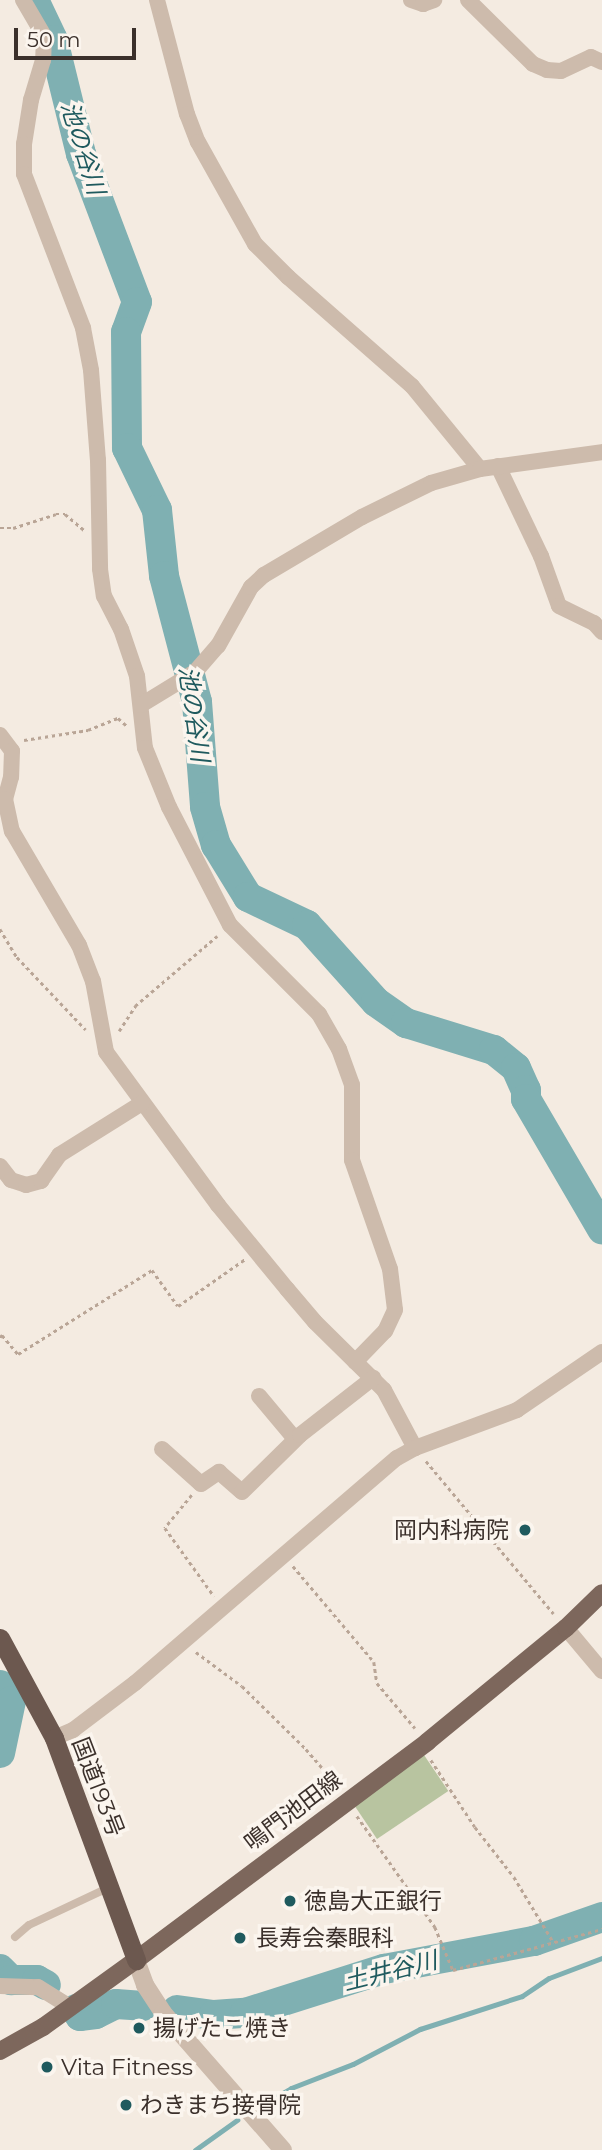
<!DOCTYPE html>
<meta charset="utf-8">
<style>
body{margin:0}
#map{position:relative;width:602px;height:2150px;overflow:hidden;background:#f4ebe1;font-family:Montserrat,"Noto Sans JP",sans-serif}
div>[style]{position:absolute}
.green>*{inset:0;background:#b8c4a0;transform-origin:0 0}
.stream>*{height:5px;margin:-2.5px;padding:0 2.5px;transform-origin:2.5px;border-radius:2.5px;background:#7fb0b2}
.river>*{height:30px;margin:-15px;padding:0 15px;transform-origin:15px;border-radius:15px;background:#7fb0b2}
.path>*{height:2.5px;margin-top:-1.25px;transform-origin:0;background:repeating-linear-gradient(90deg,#b9a596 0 3.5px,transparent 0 7px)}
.service>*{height:8px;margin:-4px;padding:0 4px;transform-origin:4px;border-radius:4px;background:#cdbbac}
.minor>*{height:16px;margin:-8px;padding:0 8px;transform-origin:8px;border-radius:8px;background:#cdbbac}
.tertiary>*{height:18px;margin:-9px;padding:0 9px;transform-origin:9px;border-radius:9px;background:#cdbbac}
.primary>*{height:18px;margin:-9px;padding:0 9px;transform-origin:9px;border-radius:9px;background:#7d675c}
.trunk>*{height:19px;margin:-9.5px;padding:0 9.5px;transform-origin:9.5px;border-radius:9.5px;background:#6c584f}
.dots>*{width:19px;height:19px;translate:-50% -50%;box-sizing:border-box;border:4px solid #fbf5ee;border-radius:50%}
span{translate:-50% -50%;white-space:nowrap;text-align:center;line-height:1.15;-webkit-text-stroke:7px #fbf5ee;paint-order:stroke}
.poi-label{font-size:23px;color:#3b302b}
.right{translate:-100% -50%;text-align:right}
.left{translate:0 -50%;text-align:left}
.street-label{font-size:23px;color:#3b302b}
.water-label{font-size:24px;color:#1f5a5e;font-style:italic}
.scale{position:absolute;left:14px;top:28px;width:122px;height:32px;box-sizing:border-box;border:4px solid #3b302b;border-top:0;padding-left:9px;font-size:21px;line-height:24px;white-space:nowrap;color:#3b302b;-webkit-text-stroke:5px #fbf5ee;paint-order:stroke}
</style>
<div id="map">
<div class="green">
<i style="left:422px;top:1752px;width:47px;height:86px;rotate:56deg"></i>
</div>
<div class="stream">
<i style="left:262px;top:2105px;width:34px;rotate:-30deg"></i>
<i style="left:291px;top:2088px;width:66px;rotate:-21.2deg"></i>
<i style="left:353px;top:2064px;width:76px;rotate:-27.6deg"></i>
<i style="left:420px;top:2029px;width:107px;rotate:-17.9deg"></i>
<i style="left:522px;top:1996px;width:32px;rotate:-34deg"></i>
<i style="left:549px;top:1978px;width:57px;rotate:-20.7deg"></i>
<i style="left:195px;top:2150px;width:52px;rotate:-35.5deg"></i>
</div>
<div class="river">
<i style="left:34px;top:0;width:44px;rotate:64.6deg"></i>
<i style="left:53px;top:40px;width:117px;rotate:76.2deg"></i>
<i style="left:81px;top:154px;width:158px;rotate:69.3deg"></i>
<i style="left:137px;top:302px;width:32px;rotate:110deg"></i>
<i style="left:126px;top:332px;width:116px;rotate:89.5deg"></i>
<i style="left:127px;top:448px;width:69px;rotate:64.2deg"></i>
<i style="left:157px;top:510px;width:66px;rotate:83.9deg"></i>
<i style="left:164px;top:576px;width:130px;rotate:75.3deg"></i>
<i style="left:197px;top:702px;width:105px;rotate:85.6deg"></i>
<i style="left:205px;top:807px;width:40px;rotate:74deg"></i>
<i style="left:216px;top:845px;width:61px;rotate:58.4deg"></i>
<i style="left:248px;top:897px;width:65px;rotate:25.4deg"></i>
<i style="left:307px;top:925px;width:103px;rotate:48.1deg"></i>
<i style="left:376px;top:1002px;width:37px;rotate:35deg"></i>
<i style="left:406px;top:1023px;width:92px;rotate:17.1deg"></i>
<i style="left:494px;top:1050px;width:28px;rotate:39deg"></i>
<i style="left:516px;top:1068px;width:24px;rotate:66deg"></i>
<i style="left:526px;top:1090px;width:9px;rotate:90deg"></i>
<i style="left:526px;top:1099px;width:151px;rotate:59.7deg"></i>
<i style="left:0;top:1685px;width:19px;rotate:55deg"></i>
<i style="left:11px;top:1701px;width:53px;rotate:101.9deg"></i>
<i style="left:0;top:1969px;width:16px;rotate:45deg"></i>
<i style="left:11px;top:1980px;width:26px"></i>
<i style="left:37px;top:1980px;width:10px;rotate:29deg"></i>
<i style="left:76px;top:2009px;width:8px;rotate:60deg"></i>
<i style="left:80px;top:2016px;width:16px;rotate:-7deg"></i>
<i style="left:96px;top:2014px;width:22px;rotate:-27deg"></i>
<i style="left:116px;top:2004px;width:27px;rotate:4deg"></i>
<i style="left:177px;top:2010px;width:37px;rotate:8deg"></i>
<i style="left:214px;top:2015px;width:31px;rotate:-4deg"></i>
<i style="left:245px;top:2013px;width:146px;rotate:-17.6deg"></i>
<i style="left:384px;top:1969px;width:153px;rotate:-10.6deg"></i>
<i style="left:534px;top:1941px;width:72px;rotate:-19.4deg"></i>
</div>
<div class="path">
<i style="left:0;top:528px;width:13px"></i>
<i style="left:13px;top:528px;width:45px;rotate:-18deg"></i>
<i style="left:56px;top:514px;width:9px"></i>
<i style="left:65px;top:514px;width:25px;rotate:40deg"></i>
<i style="left:24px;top:740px;width:65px;rotate:-8.9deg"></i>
<i style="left:88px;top:730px;width:32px;rotate:-22deg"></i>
<i style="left:118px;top:718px;width:12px;rotate:42deg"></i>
<i style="left:0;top:929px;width:33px;rotate:59deg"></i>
<i style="left:17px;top:957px;width:100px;rotate:46.6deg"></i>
<i style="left:119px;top:1031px;width:30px;rotate:-57deg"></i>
<i style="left:135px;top:1006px;width:108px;rotate:-40.5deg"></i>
<i style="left:0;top:1337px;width:3px;rotate:-45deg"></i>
<i style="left:2px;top:1335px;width:25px;rotate:50deg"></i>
<i style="left:18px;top:1354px;width:158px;rotate:-32.1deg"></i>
<i style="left:152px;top:1270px;width:44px;rotate:54.2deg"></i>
<i style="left:178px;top:1306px;width:82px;rotate:-35deg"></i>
<i style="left:426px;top:1461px;width:199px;rotate:50.1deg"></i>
<i style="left:192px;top:1495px;width:43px;rotate:129.3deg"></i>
<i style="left:165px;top:1528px;width:84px;rotate:54.2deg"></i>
<i style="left:293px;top:1566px;width:126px;rotate:49.8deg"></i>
<i style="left:374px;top:1662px;width:21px;rotate:82deg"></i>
<i style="left:377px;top:1683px;width:59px;rotate:49.8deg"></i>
<i style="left:196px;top:1652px;width:57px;rotate:36.5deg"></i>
<i style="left:242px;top:1686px;width:90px;rotate:44.5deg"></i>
<i style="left:306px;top:1749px;width:49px;rotate:49.1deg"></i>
<i style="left:431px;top:1760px;width:80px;rotate:56.7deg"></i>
<i style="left:475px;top:1827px;width:63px;rotate:52deg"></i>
<i style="left:514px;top:1877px;width:77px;rotate:58.8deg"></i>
<i style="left:357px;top:1816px;width:136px;rotate:54.9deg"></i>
<i style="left:435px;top:1927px;width:47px;rotate:67.3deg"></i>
<i style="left:453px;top:1970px;width:155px;rotate:-15.4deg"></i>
</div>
<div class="service">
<i style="left:15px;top:1937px;width:18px;rotate:-41deg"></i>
<i style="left:29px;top:1925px;width:89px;rotate:-25.1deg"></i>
</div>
<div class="minor">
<i style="left:23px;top:0;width:42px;rotate:59.7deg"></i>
<i style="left:44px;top:36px;width:24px;rotate:92deg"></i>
<i style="left:43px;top:60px;width:42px;rotate:106.7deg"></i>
<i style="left:31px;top:100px;width:45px;rotate:99deg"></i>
<i style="left:24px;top:144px;width:30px;rotate:90deg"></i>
<i style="left:24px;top:174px;width:165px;rotate:69deg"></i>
<i style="left:83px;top:328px;width:43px;rotate:79.2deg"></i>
<i style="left:91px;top:370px;width:90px;rotate:85.6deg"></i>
<i style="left:98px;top:460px;width:109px;rotate:88.9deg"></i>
<i style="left:100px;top:569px;width:27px;rotate:82deg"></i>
<i style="left:104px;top:596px;width:37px;rotate:63deg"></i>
<i style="left:121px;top:629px;width:50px;rotate:71.2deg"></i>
<i style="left:137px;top:676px;width:72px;rotate:83.7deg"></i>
<i style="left:145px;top:748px;width:64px;rotate:67.9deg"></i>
<i style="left:169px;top:807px;width:133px;rotate:62.7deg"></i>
<i style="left:230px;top:925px;width:126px;rotate:45deg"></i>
<i style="left:319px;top:1014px;width:40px;rotate:60.3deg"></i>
<i style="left:339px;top:1049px;width:38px;rotate:70deg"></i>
<i style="left:352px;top:1085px;width:75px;rotate:90deg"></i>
<i style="left:352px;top:1160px;width:115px;rotate:70.8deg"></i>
<i style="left:390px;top:1269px;width:41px;rotate:83deg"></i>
<i style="left:395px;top:1310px;width:23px;rotate:115deg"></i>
<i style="left:385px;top:1331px;width:43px;rotate:134.1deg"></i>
<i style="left:157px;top:0;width:118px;rotate:75.3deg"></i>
<i style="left:187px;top:114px;width:30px;rotate:69deg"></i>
<i style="left:198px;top:142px;width:117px;rotate:60.8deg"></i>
<i style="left:255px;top:244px;width:47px;rotate:45deg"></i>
<i style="left:288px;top:277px;width:165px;rotate:41.3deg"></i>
<i style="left:412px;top:386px;width:107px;rotate:50.7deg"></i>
<i style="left:411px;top:0;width:13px;rotate:18deg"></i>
<i style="left:423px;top:4px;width:12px;rotate:-20deg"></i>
<i style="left:468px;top:0;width:91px;rotate:44.6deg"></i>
<i style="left:533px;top:64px;width:15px;rotate:23deg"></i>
<i style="left:547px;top:70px;width:14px;rotate:4deg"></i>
<i style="left:561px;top:71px;width:33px;rotate:-25deg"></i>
<i style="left:591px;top:57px;width:12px;rotate:24deg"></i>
<i style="left:498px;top:466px;width:100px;rotate:64.5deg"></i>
<i style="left:541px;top:556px;width:53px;rotate:70.2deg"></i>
<i style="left:559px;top:606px;width:39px;rotate:26deg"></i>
<i style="left:594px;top:623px;width:12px;rotate:48deg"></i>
<i style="left:141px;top:705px;width:63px;rotate:-31.4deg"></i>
<i style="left:195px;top:672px;width:35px;rotate:-49deg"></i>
<i style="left:218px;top:646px;width:68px;rotate:-60.8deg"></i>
<i style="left:251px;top:587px;width:18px;rotate:-43deg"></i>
<i style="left:264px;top:575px;width:114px;rotate:-30.6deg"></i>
<i style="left:362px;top:517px;width:77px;rotate:-26.2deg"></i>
<i style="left:431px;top:483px;width:51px;rotate:-15.9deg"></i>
<i style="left:480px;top:469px;width:123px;rotate:-7.9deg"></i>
<i style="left:0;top:735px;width:20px;rotate:53deg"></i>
<i style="left:12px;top:751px;width:26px;rotate:92deg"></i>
<i style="left:11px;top:777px;width:23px;rotate:105deg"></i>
<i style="left:5px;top:799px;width:33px;rotate:78deg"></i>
<i style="left:12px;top:831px;width:132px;rotate:59.6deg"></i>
<i style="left:79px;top:945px;width:39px;rotate:69deg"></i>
<i style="left:93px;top:981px;width:72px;rotate:79.6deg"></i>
<i style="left:106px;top:1052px;width:190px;rotate:53.8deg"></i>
<i style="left:218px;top:1205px;width:109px;rotate:50.6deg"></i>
<i style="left:287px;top:1289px;width:43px;rotate:49.7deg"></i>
<i style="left:315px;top:1322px;width:97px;rotate:44.6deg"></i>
<i style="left:384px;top:1390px;width:66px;rotate:61.9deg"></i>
<i style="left:0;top:1166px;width:18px;rotate:52deg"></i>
<i style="left:11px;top:1180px;width:16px;rotate:18deg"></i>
<i style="left:26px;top:1185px;width:16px;rotate:-15deg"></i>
<i style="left:41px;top:1181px;width:32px;rotate:-55deg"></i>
<i style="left:59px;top:1155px;width:98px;rotate:-32.1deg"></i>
<i style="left:259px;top:1396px;width:56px;rotate:50.1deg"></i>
<i style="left:162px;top:1449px;width:52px;rotate:41.9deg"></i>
<i style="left:201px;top:1484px;width:22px;rotate:-34deg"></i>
<i style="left:219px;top:1472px;width:30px;rotate:41deg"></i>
<i style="left:242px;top:1492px;width:81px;rotate:-44.5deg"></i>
<i style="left:300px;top:1435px;width:93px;rotate:-38deg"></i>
<i style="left:566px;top:1628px;width:56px;rotate:50.1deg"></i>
<i style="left:54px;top:1738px;width:21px;rotate:-23deg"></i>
<i style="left:73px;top:1730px;width:78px;rotate:-37.2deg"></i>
<i style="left:135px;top:1683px;width:345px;rotate:-40.7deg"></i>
<i style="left:397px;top:1458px;width:21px;rotate:-29deg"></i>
<i style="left:415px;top:1448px;width:109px;rotate:-20.4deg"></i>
<i style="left:517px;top:1410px;width:103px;rotate:-34.3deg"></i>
<i style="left:0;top:1986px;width:38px;rotate:2deg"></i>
<i style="left:38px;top:1987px;width:36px;rotate:32deg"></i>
</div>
<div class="tertiary">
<i style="left:136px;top:1960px;width:27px;rotate:70deg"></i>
<i style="left:145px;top:1985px;width:33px;rotate:57deg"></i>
<i style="left:163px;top:2013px;width:182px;rotate:48.8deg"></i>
</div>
<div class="primary">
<i style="left:0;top:2051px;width:49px;rotate:-29.2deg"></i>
<i style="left:43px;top:2027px;width:115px;rotate:-35.8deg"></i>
<i style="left:136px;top:1960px;width:364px;rotate:-36.8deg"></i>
<i style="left:427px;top:1742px;width:180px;rotate:-39.4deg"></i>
<i style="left:566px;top:1628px;width:50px;rotate:-44.2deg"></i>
</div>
<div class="trunk">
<i style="left:0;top:1638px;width:114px;rotate:61.6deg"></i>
<i style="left:54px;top:1738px;width:237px;rotate:69.7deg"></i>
</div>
<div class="dots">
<i style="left:525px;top:1530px;background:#1f5a5e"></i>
<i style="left:290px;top:1901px;background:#1f5a5e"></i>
<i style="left:240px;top:1938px;background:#1f5a5e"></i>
<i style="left:139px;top:2028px;background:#1f5a5e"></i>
<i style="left:47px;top:2067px;background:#1f5a5e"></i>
<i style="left:126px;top:2105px;background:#1f5a5e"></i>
</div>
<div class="poi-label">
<span class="right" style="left:509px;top:1530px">岡内科病院</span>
<span class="left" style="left:304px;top:1901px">徳島大正銀行</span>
<span class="left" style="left:256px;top:1938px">長寿会秦眼科</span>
<span class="left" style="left:153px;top:2028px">揚げたこ焼き</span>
<span class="left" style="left:61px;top:2067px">Vita Fitness</span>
<span class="left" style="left:140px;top:2105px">わきまち接骨院</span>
</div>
<div class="street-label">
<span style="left:98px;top:1787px;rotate:69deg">国道193号</span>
<span style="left:293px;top:1811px;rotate:-37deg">鳴門池田線</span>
</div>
<div class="water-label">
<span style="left:83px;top:148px;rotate:73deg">池の谷川</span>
<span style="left:194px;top:714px;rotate:82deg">池の谷川</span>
<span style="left:390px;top:1971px;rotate:-14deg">土井谷川</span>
</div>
<div class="scale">50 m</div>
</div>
